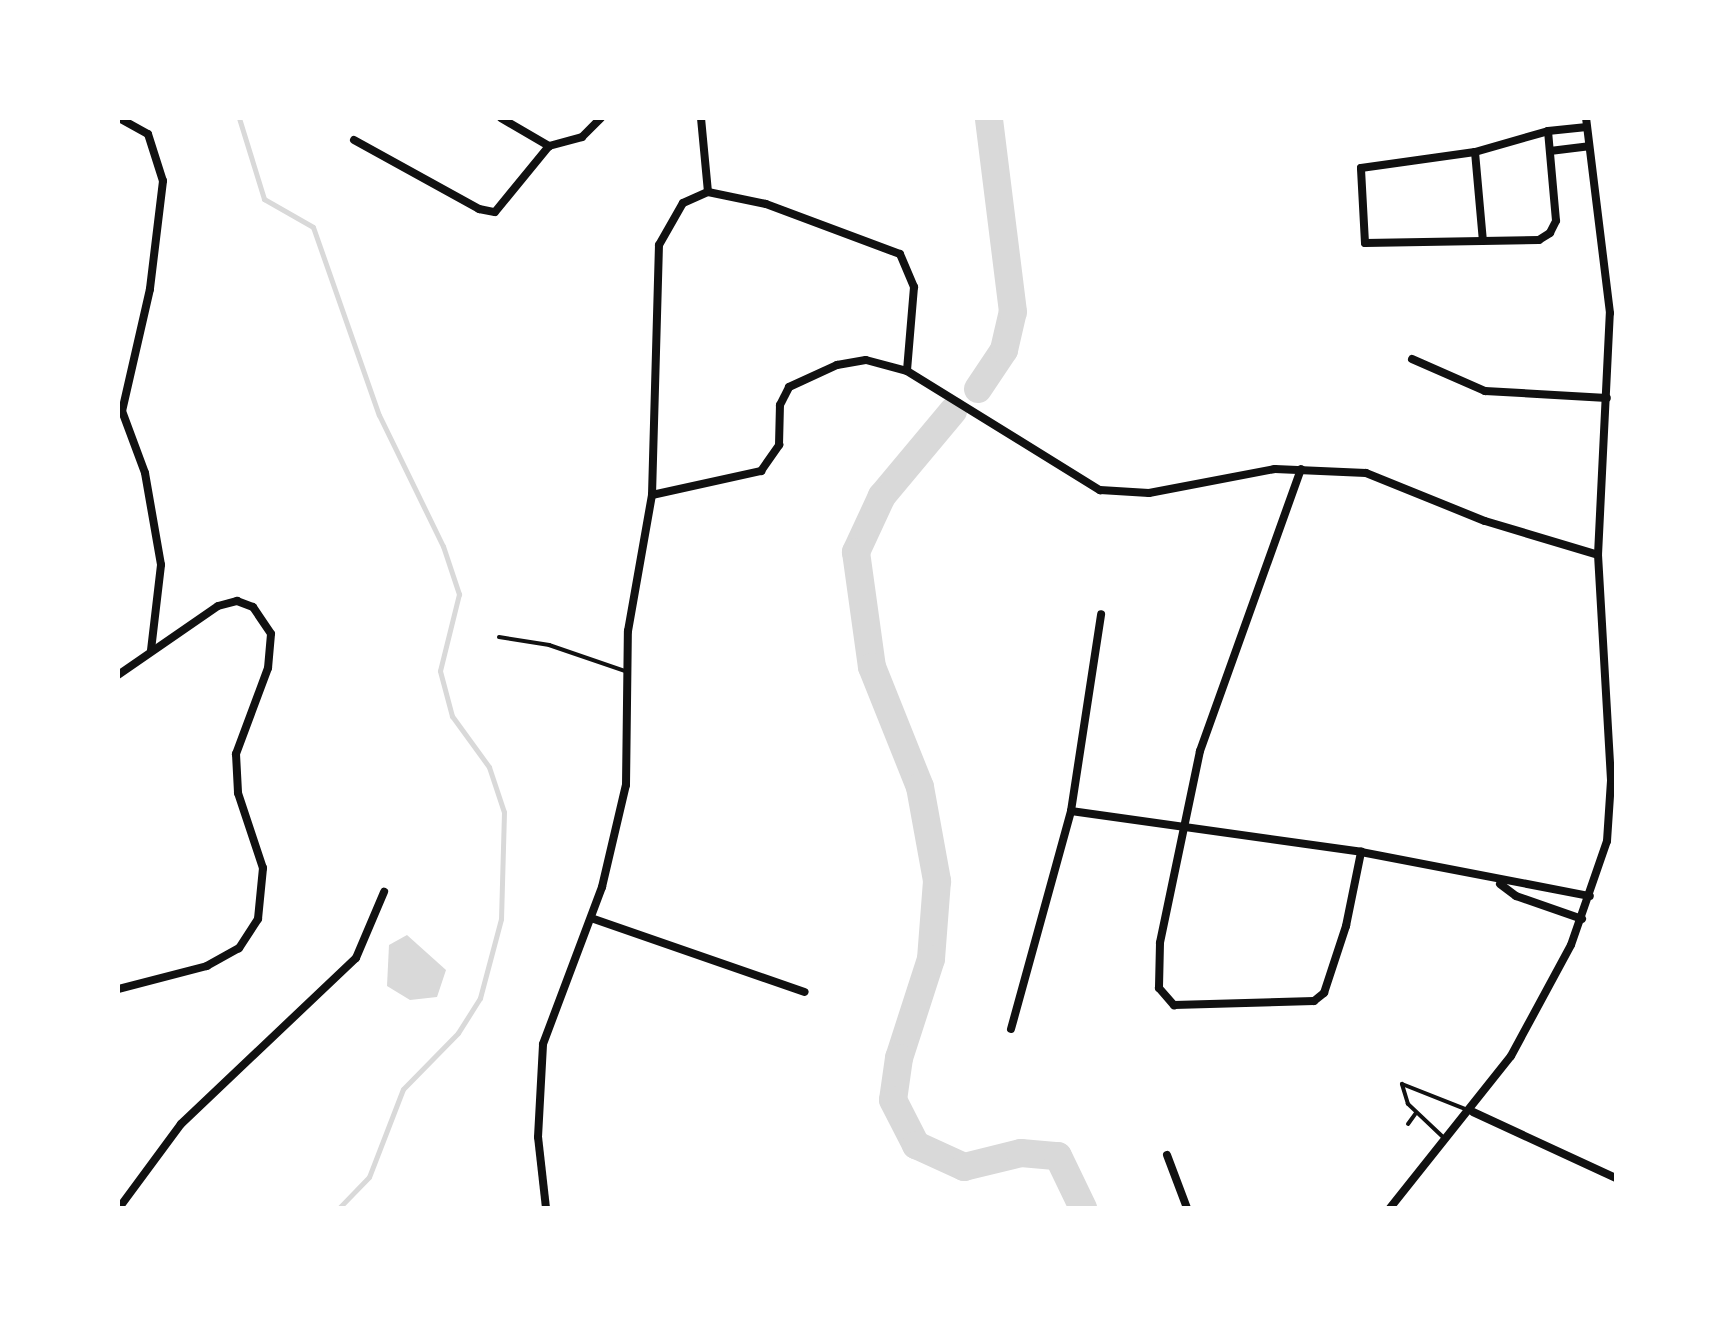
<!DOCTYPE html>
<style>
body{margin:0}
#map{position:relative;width:1734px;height:1326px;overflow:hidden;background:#fff;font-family:"Libre Baskerville",serif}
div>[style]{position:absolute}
.water>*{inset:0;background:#d9d9d9}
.stream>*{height:5px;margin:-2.5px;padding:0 2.5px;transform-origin:2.5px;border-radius:2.5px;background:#d9d9d9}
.river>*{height:28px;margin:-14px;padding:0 14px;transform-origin:14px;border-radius:14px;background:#d9d9d9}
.service>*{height:4px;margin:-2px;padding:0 2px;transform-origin:2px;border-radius:2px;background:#111}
.minor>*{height:8px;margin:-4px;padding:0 4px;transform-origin:4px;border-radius:4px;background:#111}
span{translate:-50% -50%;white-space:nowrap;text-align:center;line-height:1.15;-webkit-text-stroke:8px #fff;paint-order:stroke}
.frame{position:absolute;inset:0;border:120px solid #fff;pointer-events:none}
</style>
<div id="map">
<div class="water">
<i style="clip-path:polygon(407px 935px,446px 970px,437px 997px,410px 1000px,387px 986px,389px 945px)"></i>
</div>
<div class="stream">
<i style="left:239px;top:118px;width:85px;rotate:72.8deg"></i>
<i style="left:264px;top:199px;width:56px;rotate:29.7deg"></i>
<i style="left:313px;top:227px;width:199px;rotate:70.7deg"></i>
<i style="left:379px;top:415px;width:146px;rotate:64deg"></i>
<i style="left:443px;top:546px;width:51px;rotate:71.6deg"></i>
<i style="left:459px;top:594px;width:79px;rotate:103.9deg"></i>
<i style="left:440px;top:671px;width:47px;rotate:75.1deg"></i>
<i style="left:452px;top:716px;width:63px;rotate:54deg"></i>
<i style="left:489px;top:767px;width:47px;rotate:71.6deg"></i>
<i style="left:504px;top:812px;width:107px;rotate:91.6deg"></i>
<i style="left:501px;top:919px;width:82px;rotate:104.9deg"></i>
<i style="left:480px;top:998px;width:41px;rotate:122.2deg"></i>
<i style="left:458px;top:1033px;width:78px;rotate:134.5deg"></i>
<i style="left:403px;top:1089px;width:94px;rotate:111.1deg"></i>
<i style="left:369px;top:1177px;width:43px;rotate:134.1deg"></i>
</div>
<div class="river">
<i style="left:978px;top:389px;width:47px;rotate:-56.3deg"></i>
<i style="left:1004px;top:350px;width:39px;rotate:-77deg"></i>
<i style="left:1013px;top:312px;width:195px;rotate:-97.1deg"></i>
<i style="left:953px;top:411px;width:111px;rotate:129.9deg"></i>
<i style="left:882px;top:496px;width:62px;rotate:114.9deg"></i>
<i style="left:856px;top:552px;width:116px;rotate:82.1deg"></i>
<i style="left:872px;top:667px;width:129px;rotate:68.2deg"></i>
<i style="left:920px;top:787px;width:96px;rotate:79.7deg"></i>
<i style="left:937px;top:881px;width:78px;rotate:94.4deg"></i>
<i style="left:931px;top:959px;width:104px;rotate:107.9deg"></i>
<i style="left:899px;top:1058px;width:42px;rotate:98.1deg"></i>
<i style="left:893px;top:1100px;width:51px;rotate:62.9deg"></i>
<i style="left:916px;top:1145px;width:53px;rotate:24.6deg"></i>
<i style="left:964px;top:1167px;width:59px;rotate:-13.8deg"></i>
<i style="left:1021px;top:1153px;width:37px;rotate:5deg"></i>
<i style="left:1058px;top:1156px;width:58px;rotate:64.3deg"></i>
</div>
<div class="service">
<i style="left:499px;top:637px;width:51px;rotate:9.1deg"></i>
<i style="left:549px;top:645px;width:83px;rotate:18.9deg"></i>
<i style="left:1408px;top:1124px;width:14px;rotate:-54deg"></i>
<i style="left:1444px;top:1138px;width:50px;rotate:-136.6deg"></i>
<i style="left:1408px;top:1104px;width:21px;rotate:-107deg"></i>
<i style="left:1402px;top:1084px;width:71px;rotate:21.5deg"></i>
</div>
<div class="minor">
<i style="left:119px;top:118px;width:33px;rotate:29deg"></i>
<i style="left:148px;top:134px;width:49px;rotate:72.3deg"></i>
<i style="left:163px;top:181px;width:109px;rotate:96.9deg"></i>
<i style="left:150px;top:289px;width:125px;rotate:102.9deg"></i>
<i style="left:122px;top:411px;width:66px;rotate:69.6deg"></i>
<i style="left:145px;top:473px;width:93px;rotate:80.1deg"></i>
<i style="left:161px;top:565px;width:86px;rotate:96.7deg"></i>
<i style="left:501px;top:118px;width:56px;rotate:30.3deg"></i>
<i style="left:701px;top:118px;width:74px;rotate:84.6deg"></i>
<i style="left:1548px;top:131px;width:90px;rotate:84.9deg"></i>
<i style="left:1556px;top:221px;width:13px;rotate:117deg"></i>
<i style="left:1550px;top:233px;width:13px;rotate:148deg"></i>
<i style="left:1539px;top:240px;width:174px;rotate:179deg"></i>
<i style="left:1365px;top:243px;width:75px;rotate:-93.1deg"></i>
<i style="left:1361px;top:168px;width:115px;rotate:-8deg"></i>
<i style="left:1475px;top:152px;width:76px;rotate:-16deg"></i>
<i style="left:1548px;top:131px;width:39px;rotate:-6deg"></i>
<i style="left:354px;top:140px;width:143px;rotate:28.9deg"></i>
<i style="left:479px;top:209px;width:16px;rotate:11deg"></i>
<i style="left:495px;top:212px;width:85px;rotate:-50.7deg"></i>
<i style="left:549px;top:146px;width:34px;rotate:-15deg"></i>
<i style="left:582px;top:137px;width:27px;rotate:-45deg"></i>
<i style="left:1550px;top:151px;width:39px;rotate:-7deg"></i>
<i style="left:1475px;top:152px;width:89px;rotate:84.9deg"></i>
<i style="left:708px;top:192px;width:59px;rotate:11.7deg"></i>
<i style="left:766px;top:204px;width:143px;rotate:20.5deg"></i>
<i style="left:900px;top:254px;width:36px;rotate:67deg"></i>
<i style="left:914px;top:287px;width:84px;rotate:94.8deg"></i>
<i style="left:1412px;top:359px;width:80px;rotate:23.7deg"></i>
<i style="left:1485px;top:391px;width:122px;rotate:3.3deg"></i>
<i style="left:1301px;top:469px;width:300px;rotate:109.7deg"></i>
<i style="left:1200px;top:751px;width:196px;rotate:101.8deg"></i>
<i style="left:1160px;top:943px;width:45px;rotate:91.3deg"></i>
<i style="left:1159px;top:988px;width:23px;rotate:49deg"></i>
<i style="left:1174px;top:1005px;width:140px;rotate:-1.6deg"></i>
<i style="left:1314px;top:1001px;width:13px;rotate:-39deg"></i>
<i style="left:1324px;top:993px;width:71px;rotate:-71.8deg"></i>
<i style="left:1346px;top:926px;width:76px;rotate:-78.5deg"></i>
<i style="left:652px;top:495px;width:112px;rotate:-12.4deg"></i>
<i style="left:761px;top:471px;width:32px;rotate:-55deg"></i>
<i style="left:779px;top:445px;width:40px;rotate:-88.6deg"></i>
<i style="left:780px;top:405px;width:20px;rotate:-63deg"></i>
<i style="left:789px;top:387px;width:53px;rotate:-24.6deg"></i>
<i style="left:837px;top:365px;width:29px;rotate:-10deg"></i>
<i style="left:866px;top:360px;width:42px;rotate:15deg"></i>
<i style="left:907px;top:371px;width:227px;rotate:31.7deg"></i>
<i style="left:1100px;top:490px;width:49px;rotate:3.5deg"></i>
<i style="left:1149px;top:493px;width:128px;rotate:-10.8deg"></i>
<i style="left:1275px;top:469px;width:91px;rotate:2.5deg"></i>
<i style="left:1366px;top:473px;width:128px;rotate:22deg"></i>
<i style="left:1485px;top:521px;width:118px;rotate:16.7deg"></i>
<i style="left:118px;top:675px;width:121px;rotate:-34.6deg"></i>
<i style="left:218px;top:606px;width:20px;rotate:-15deg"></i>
<i style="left:237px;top:601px;width:17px;rotate:21deg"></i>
<i style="left:253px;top:607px;width:32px;rotate:56deg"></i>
<i style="left:271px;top:634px;width:34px;rotate:95deg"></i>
<i style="left:268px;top:668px;width:92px;rotate:110.4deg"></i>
<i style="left:236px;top:754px;width:39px;rotate:87deg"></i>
<i style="left:238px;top:793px;width:79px;rotate:71.6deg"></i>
<i style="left:263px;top:868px;width:51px;rotate:95.6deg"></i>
<i style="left:258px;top:919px;width:35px;rotate:123deg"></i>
<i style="left:239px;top:948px;width:37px;rotate:151deg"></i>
<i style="left:207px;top:966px;width:92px;rotate:165.5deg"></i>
<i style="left:1071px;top:811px;width:293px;rotate:8deg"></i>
<i style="left:1361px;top:852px;width:233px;rotate:10.9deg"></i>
<i style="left:1500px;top:884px;width:20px;rotate:37deg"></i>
<i style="left:1516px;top:896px;width:70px;rotate:19.2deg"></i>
<i style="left:591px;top:918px;width:226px;rotate:19.1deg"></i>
<i style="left:1011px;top:1029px;width:226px;rotate:-74.6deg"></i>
<i style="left:1071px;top:811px;width:199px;rotate:-81.3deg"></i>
<i style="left:1473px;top:1112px;width:157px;rotate:24.8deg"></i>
<i style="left:1167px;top:1155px;width:57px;rotate:69.3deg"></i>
<i style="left:119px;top:1208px;width:104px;rotate:-53.6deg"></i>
<i style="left:181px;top:1124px;width:241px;rotate:-43.5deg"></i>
<i style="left:356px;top:958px;width:72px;rotate:-67deg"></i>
<i style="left:546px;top:1208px;width:71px;rotate:-96.4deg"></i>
<i style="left:538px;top:1137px;width:93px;rotate:-86.9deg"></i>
<i style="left:543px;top:1044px;width:168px;rotate:-69.4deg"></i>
<i style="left:602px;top:887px;width:105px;rotate:-76.8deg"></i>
<i style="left:626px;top:785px;width:154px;rotate:-89.3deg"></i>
<i style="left:628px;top:631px;width:138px;rotate:-80deg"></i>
<i style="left:652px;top:495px;width:250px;rotate:-88.4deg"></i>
<i style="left:659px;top:245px;width:48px;rotate:-60.3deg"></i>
<i style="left:683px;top:203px;width:27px;rotate:-24deg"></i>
<i style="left:1390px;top:1208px;width:194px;rotate:-51.5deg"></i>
<i style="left:1511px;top:1056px;width:126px;rotate:-61.6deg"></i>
<i style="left:1571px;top:945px;width:110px;rotate:-70.9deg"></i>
<i style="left:1607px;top:841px;width:61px;rotate:-86.2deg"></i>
<i style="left:1611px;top:780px;width:225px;rotate:-93.3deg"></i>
<i style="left:1598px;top:555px;width:242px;rotate:-87.2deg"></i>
<i style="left:1610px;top:313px;width:196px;rotate:-97deg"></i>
</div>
<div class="frame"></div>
</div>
